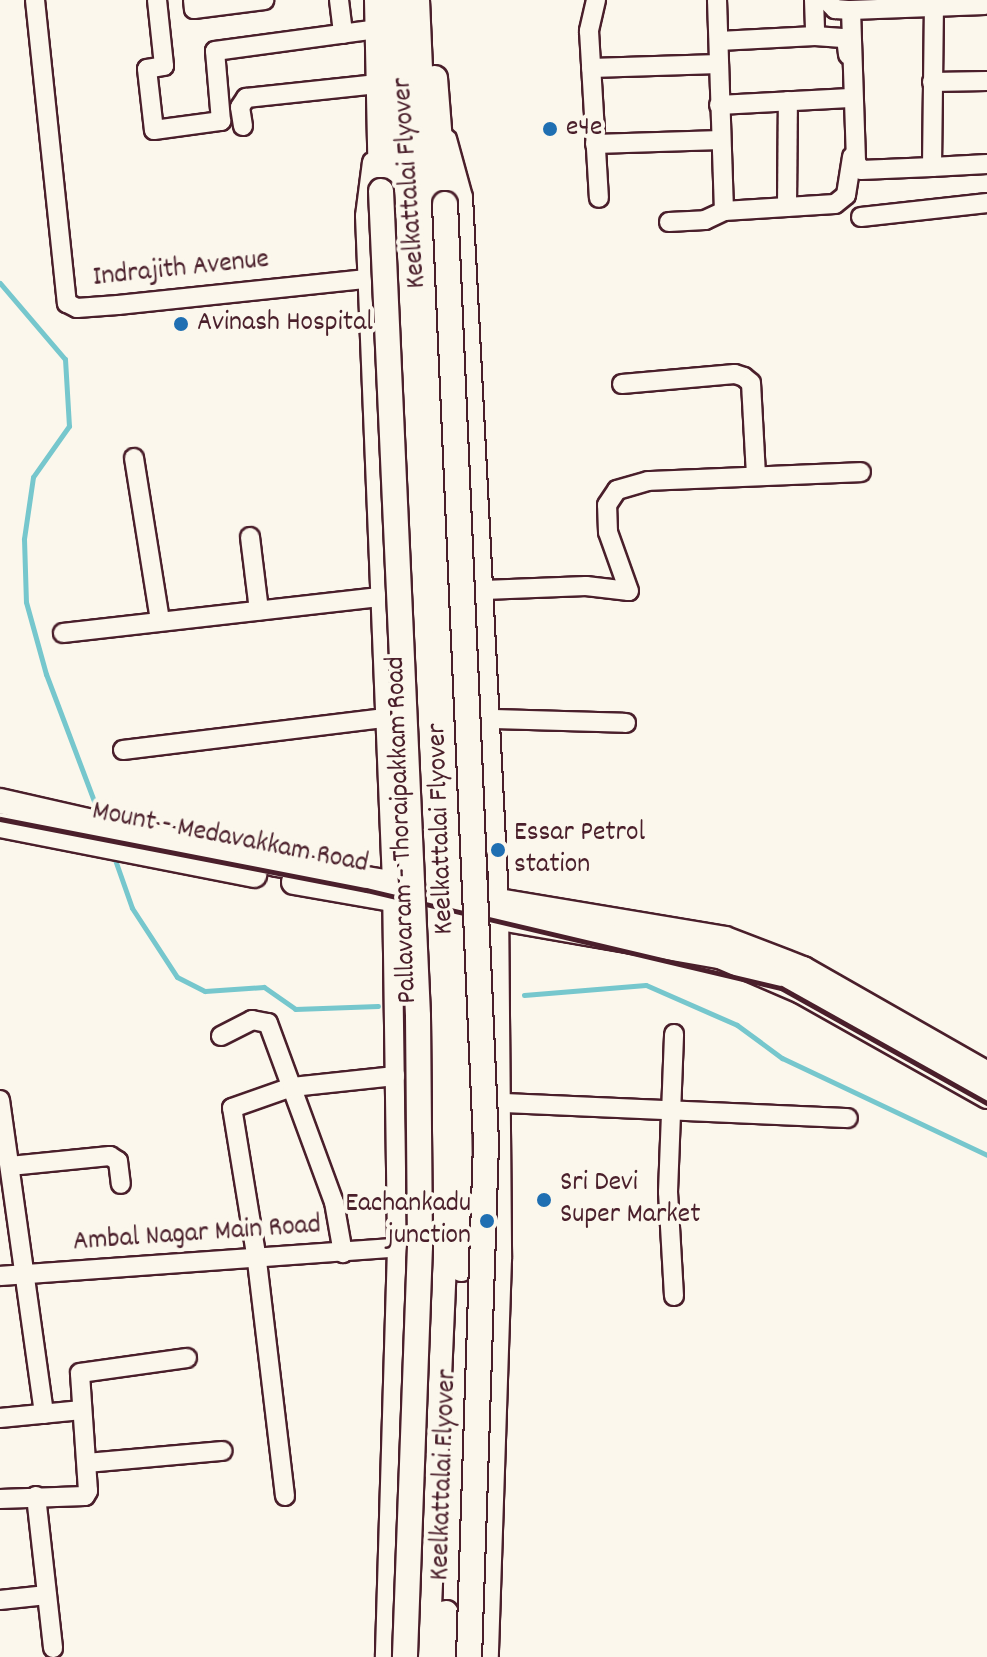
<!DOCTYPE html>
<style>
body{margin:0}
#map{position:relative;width:987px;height:1657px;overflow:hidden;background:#fbf7ec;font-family:Dekko,sans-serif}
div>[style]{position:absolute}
.stream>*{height:5px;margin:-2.5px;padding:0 2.5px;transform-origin:2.5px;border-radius:2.5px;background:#76c7cd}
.roads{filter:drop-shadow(2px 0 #4a1f2b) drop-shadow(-2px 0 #4a1f2b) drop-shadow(0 2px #4a1f2b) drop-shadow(0 -2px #4a1f2b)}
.minor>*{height:18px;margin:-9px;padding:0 9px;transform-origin:9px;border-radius:9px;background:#fbf7ec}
.major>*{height:24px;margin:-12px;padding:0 12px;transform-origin:12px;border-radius:12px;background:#fbf7ec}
.rail>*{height:5px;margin:-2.5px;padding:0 2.5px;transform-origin:2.5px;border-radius:2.5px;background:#4a1f2b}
.bridges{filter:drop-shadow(2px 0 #4a1f2b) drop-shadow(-2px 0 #4a1f2b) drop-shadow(0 2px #4a1f2b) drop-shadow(0 -2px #4a1f2b)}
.major-bridge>*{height:24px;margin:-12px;padding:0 12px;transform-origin:12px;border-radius:12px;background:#fbf7ec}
.dots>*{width:22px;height:22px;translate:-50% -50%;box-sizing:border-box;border:4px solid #fbf7ec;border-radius:50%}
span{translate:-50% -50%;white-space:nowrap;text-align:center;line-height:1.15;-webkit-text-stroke:8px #fbf7ec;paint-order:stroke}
.poi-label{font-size:28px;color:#4a1f2b}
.left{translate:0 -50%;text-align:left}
.right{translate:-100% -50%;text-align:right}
.street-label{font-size:28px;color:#4a1f2b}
</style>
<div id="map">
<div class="stream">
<i style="left:0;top:283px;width:100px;rotate:49.5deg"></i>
<i style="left:65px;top:359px;width:67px;rotate:86.6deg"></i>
<i style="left:69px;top:426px;width:62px;rotate:125.2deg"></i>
<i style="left:33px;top:477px;width:63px;rotate:98.3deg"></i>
<i style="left:24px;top:539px;width:63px;rotate:88.2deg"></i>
<i style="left:26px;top:602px;width:75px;rotate:74.5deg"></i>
<i style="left:46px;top:674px;width:150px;rotate:69.3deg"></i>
<i style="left:113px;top:854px;width:57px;rotate:70.6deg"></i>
<i style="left:132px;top:908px;width:82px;rotate:56.9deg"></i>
<i style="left:177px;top:977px;width:31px;rotate:27deg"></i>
<i style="left:205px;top:991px;width:59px;rotate:-3.9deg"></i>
<i style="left:264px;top:987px;width:38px;rotate:35deg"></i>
<i style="left:295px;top:1009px;width:83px;rotate:-2.1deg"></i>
<i style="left:524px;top:995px;width:122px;rotate:-4.7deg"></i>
<i style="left:646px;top:985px;width:99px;rotate:23.7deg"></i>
<i style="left:737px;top:1025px;width:56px;rotate:36.3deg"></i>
<i style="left:782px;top:1058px;width:227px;rotate:25.3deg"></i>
</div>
<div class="roads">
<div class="minor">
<i style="left:35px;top:0;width:305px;rotate:84deg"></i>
<i style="left:67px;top:303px;width:11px;rotate:27deg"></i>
<i style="left:77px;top:308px;width:41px;rotate:-4.2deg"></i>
<i style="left:118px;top:305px;width:250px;rotate:-6deg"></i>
<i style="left:157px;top:0;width:66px;rotate:83.9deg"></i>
<i style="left:164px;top:66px;width:17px;rotate:170deg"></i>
<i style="left:147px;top:69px;width:61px;rotate:83.5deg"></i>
<i style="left:154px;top:130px;width:68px;rotate:-7.7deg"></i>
<i style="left:221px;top:121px;width:70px;rotate:-94.9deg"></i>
<i style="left:215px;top:51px;width:163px;rotate:-7.7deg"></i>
<i style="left:193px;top:0;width:9px;rotate:84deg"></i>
<i style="left:194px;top:9px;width:71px;rotate:-7.3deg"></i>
<i style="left:339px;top:0;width:34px;rotate:83deg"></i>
<i style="left:596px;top:0;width:32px;rotate:103deg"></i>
<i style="left:589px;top:31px;width:167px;rotate:86.6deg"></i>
<i style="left:717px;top:0;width:211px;rotate:88.1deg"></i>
<i style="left:814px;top:0;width:36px;rotate:88deg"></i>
<i style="left:815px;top:36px;width:31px;rotate:4deg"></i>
<i style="left:846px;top:38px;width:17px;rotate:83deg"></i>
<i style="left:826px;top:0;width:13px;rotate:45deg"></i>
<i style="left:835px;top:9px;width:16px;rotate:4deg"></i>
<i style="left:851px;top:10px;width:152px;rotate:88.1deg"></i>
<i style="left:856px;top:162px;width:9px;rotate:58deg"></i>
<i style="left:861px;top:170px;width:71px;rotate:-2.4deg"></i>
<i style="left:932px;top:167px;width:163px;rotate:-89.3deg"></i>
<i style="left:851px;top:10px;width:134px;rotate:-2.1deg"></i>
<i style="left:719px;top:41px;width:96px;rotate:-3deg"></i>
<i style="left:591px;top:68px;width:128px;rotate:-1.8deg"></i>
<i style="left:932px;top:82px;width:55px;rotate:-1deg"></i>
<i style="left:719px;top:105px;width:131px;rotate:-3.1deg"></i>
<i style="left:243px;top:126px;width:19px;rotate:-99deg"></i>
<i style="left:240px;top:107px;width:11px;rotate:-56deg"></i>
<i style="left:246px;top:98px;width:132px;rotate:-6.1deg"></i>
<i style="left:447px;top:139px;width:60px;rotate:74.6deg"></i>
<i style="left:463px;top:197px;width:704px;rotate:87.07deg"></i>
<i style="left:499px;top:900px;width:359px;rotate:89.5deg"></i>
<i style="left:502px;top:1259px;width:398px;rotate:91.9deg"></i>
<i style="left:595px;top:144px;width:126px;rotate:-1.8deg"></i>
<i style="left:372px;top:162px;width:54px;rotate:97.4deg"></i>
<i style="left:365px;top:216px;width:667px;rotate:87.68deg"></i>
<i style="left:392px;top:882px;width:366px;rotate:89.2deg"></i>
<i style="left:397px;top:1248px;width:409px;rotate:91.7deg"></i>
<i style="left:932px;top:167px;width:55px;rotate:-3.1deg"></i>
<i style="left:787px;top:207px;width:106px;rotate:-89.5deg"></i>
<i style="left:861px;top:217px;width:127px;rotate:-6.3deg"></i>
<i style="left:669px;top:222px;width:36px;rotate:-3deg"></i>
<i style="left:705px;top:220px;width:21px;rotate:-25deg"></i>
<i style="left:724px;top:211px;width:111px;rotate:-3.6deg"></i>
<i style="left:835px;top:204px;width:14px;rotate:-39deg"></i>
<i style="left:846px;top:195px;width:39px;rotate:-81deg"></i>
<i style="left:622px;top:384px;width:113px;rotate:-5.1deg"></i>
<i style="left:735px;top:374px;width:9px;rotate:18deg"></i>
<i style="left:744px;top:377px;width:9px;rotate:41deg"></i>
<i style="left:751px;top:383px;width:91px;rotate:86.9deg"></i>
<i style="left:134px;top:458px;width:165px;rotate:80.9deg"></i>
<i style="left:250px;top:537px;width:74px;rotate:83deg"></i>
<i style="left:484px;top:590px;width:102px;rotate:-2.2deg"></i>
<i style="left:586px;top:586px;width:43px;rotate:6.6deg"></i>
<i style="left:629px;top:591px;width:63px;rotate:-109.6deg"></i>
<i style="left:608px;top:532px;width:27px;rotate:-92deg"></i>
<i style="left:607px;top:505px;width:18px;rotate:-56deg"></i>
<i style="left:617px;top:490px;width:32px;rotate:-16deg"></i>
<i style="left:648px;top:481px;width:213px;rotate:-2.4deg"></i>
<i style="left:63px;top:633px;width:316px;rotate:-6.5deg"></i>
<i style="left:494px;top:719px;width:132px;rotate:1.7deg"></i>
<i style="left:123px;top:750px;width:262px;rotate:-7deg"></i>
<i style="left:221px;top:1036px;width:35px;rotate:-27deg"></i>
<i style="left:252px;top:1020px;width:16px;rotate:11deg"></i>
<i style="left:268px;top:1023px;width:191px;rotate:69.8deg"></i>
<i style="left:334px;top:1202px;width:52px;rotate:80deg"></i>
<i style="left:0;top:1100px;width:317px;rotate:82deg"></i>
<i style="left:502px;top:1103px;width:346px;rotate:2.5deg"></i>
<i style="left:10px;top:1166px;width:100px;rotate:-5.7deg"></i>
<i style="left:110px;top:1156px;width:9px;rotate:32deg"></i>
<i style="left:118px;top:1161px;width:23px;rotate:83deg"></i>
<i style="left:0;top:1276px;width:409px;rotate:-4.1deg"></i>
<i style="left:674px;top:1296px;width:104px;rotate:-93.3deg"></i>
<i style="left:668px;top:1192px;width:158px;rotate:-87.8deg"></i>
<i style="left:0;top:1418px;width:82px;rotate:-5.6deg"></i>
<i style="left:87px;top:1463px;width:136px;rotate:-5.1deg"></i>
<i style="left:36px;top:1496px;width:153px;rotate:83.6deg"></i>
<i style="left:285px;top:1496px;width:238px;rotate:-96.8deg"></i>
<i style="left:257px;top:1260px;width:154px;rotate:-99.3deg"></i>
<i style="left:232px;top:1108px;width:64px;rotate:-19.3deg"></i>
<i style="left:292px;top:1087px;width:104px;rotate:-6.1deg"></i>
<i style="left:0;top:1499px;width:85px;rotate:-2deg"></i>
<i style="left:85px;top:1496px;width:6px;rotate:-59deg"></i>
<i style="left:88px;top:1491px;width:118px;rotate:-93.9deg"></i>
<i style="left:80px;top:1373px;width:108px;rotate:-8deg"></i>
<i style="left:0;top:1600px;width:47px;rotate:-6.1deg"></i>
</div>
<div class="major">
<i style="left:377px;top:0;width:191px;rotate:88.8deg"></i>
<i style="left:396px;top:0;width:709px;rotate:87.33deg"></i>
<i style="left:429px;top:708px;width:532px;rotate:88.28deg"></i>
<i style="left:445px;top:1240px;width:417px;rotate:92.5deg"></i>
<i style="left:417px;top:0;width:895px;rotate:87.5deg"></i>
<i style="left:456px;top:894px;width:375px;rotate:89.2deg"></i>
<i style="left:435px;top:78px;width:126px;rotate:85.5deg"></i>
<i style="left:0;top:801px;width:284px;rotate:12.8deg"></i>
<i style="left:277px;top:864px;width:454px;rotate:9.5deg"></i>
<i style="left:725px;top:939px;width:84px;rotate:21deg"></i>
<i style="left:803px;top:969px;width:212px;rotate:29.7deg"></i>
<i style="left:0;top:825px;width:259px;rotate:11.1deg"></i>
<i style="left:294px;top:882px;width:435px;rotate:9.9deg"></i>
<i style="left:722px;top:957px;width:86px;rotate:23.3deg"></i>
<i style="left:801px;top:991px;width:214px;rotate:29.4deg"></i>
<i style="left:444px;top:1657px;width:44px;rotate:-87.4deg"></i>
</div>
</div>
<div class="rail">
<i style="left:0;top:819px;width:373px;rotate:11deg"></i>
<i style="left:366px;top:890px;width:426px;rotate:13.3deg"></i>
<i style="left:781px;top:988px;width:236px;rotate:29.2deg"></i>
</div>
<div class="bridges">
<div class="major-bridge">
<i style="left:381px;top:191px;width:826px;rotate:87.43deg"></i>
<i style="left:418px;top:1016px;width:230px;rotate:89.5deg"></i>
<i style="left:420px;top:1246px;width:411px;rotate:92.1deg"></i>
<i style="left:445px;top:204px;width:940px;rotate:87.5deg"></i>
<i style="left:486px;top:1143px;width:514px;rotate:91.89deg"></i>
</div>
</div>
<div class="dots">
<i style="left:550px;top:129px;background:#1f6fb2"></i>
<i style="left:181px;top:324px;background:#1f6fb2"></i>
<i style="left:498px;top:850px;background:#1f6fb2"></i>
<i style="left:544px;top:1200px;background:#1f6fb2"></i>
<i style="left:487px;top:1221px;background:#1f6fb2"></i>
</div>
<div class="poi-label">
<span class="left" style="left:566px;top:129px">e4e</span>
<span class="left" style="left:197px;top:324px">Avinash Hospital</span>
<span class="left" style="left:514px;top:850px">Essar Petrol<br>station</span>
<span class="left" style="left:560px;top:1200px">Sri Devi<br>Super Market</span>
<span class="right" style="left:471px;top:1221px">Eachankadu<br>junction</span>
</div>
<div class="street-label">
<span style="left:411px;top:183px;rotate:-94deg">Keelkattalai Flyover</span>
<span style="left:181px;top:270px;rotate:-6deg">Indrajith Avenue</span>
<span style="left:442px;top:829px;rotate:-92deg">Keelkattalai Flyover</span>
<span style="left:403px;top:830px;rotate:-92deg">Pallavaram - Thoraipakkam Road</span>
<span style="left:230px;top:839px;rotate:11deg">Mount - Medavakkam Road</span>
<span style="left:197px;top:1235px;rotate:-4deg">Ambal Nagar Main Road</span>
<span style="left:445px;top:1475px;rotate:-88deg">Keelkattalai Flyover</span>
</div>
</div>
